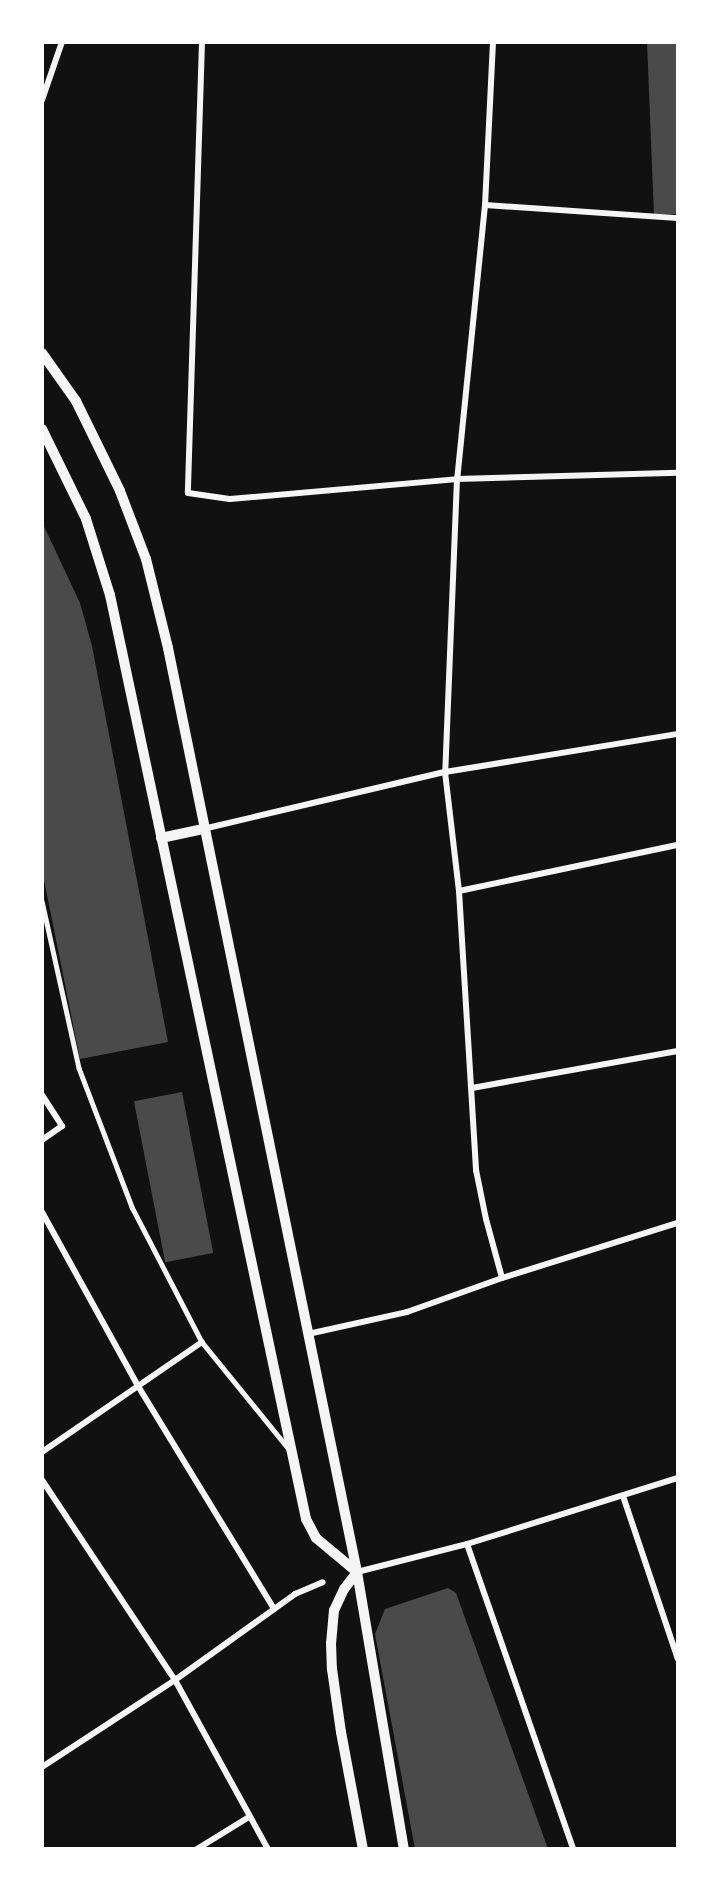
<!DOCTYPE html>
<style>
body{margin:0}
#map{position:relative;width:720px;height:1891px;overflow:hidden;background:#111;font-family:Poppins,sans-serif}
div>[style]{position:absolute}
.building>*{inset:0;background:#4a4a4a;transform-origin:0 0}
.service>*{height:4.5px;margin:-2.25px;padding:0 2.25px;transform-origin:2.25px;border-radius:2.25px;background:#f5f5f5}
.minor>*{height:6px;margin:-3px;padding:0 3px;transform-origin:3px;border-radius:3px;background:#f5f5f5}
.tertiary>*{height:10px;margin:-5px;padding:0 5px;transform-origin:5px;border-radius:5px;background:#f5f5f5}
span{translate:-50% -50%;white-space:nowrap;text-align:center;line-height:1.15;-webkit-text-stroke:6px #fff;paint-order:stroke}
.frame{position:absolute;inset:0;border:44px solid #fff;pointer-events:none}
</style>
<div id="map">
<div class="building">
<i style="clip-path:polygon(647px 42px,678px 42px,678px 214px,654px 215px)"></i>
<i style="clip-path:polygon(42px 522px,80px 603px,92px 646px,168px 1042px,80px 1059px,42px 870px)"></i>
<i style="left:182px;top:1092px;width:164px;height:49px;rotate:79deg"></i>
<i style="clip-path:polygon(448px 1588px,456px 1593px,548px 1849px,415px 1849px,375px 1634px,385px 1609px)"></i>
</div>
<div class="service">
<i style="left:42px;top:901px;width:171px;rotate:77.5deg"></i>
<i style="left:79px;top:1068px;width:149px;rotate:69.1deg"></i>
<i style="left:132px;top:1207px;width:152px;rotate:62.6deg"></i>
<i style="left:202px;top:1342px;width:136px;rotate:50.9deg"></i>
</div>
<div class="minor">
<i style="left:202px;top:42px;width:451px;rotate:91.8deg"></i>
<i style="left:188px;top:493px;width:42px;rotate:8.1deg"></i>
<i style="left:230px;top:499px;width:228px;rotate:-5deg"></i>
<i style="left:457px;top:479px;width:221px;rotate:-1.6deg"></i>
<i style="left:493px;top:42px;width:163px;rotate:92.8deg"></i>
<i style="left:485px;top:205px;width:275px;rotate:95.8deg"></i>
<i style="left:457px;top:479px;width:293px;rotate:92.3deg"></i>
<i style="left:445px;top:772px;width:120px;rotate:83.3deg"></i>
<i style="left:459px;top:891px;width:280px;rotate:86.5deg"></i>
<i style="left:476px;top:1170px;width:50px;rotate:78.5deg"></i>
<i style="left:486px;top:1219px;width:61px;rotate:74.8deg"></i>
<i style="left:42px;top:100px;width:61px;rotate:-71deg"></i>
<i style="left:485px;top:205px;width:193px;rotate:3.9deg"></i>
<i style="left:203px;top:829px;width:249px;rotate:-13.3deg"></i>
<i style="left:445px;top:772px;width:236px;rotate:-9.3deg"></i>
<i style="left:459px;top:891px;width:224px;rotate:-11.9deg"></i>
<i style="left:472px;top:1088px;width:209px;rotate:-10.2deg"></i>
<i style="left:42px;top:1095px;width:37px;rotate:57deg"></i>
<i style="left:62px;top:1126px;width:24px;rotate:145deg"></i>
<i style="left:42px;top:1212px;width:199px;rotate:61.1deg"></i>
<i style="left:138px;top:1386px;width:261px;rotate:58.6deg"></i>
<i style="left:308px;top:1334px;width:101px;rotate:-12.5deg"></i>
<i style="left:407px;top:1312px;width:101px;rotate:-19.7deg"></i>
<i style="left:502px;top:1278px;width:184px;rotate:-17.4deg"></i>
<i style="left:42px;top:1452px;width:194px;rotate:-34.5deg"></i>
<i style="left:42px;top:1480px;width:240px;rotate:56.4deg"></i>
<i style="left:175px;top:1680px;width:193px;rotate:61.2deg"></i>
<i style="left:623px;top:1496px;width:172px;rotate:71.4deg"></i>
<i style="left:467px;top:1544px;width:323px;rotate:70.8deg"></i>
<i style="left:357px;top:1572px;width:114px;rotate:-14.3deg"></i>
<i style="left:467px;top:1544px;width:221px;rotate:-17.4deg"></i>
<i style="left:42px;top:1767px;width:159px;rotate:-33.2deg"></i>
<i style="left:175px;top:1680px;width:148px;rotate:-35.6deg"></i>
<i style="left:295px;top:1594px;width:30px;rotate:-23deg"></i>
<i style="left:197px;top:1849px;width:61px;rotate:-31.6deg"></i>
</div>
<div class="tertiary">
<i style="left:42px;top:353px;width:59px;rotate:54.7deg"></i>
<i style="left:76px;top:401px;width:100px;rotate:63.9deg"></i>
<i style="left:120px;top:491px;width:73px;rotate:69.1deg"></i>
<i style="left:146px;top:559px;width:92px;rotate:76.1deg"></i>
<i style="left:168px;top:648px;width:943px;rotate:78.44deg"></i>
<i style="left:357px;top:1572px;width:281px;rotate:80.4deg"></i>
<i style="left:42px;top:429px;width:100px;rotate:63.9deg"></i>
<i style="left:86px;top:519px;width:80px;rotate:72.5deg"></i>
<i style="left:110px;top:595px;width:945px;rotate:78.02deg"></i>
<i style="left:306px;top:1519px;width:21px;rotate:62deg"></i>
<i style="left:316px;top:1538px;width:53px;rotate:39.7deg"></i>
<i style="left:357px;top:1572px;width:21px;rotate:127deg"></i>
<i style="left:344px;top:1589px;width:23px;rotate:115deg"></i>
<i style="left:334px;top:1610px;width:33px;rotate:95deg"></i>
<i style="left:331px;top:1643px;width:26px;rotate:88deg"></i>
<i style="left:332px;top:1669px;width:64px;rotate:81.9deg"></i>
<i style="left:341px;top:1732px;width:119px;rotate:79.4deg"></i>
<i style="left:161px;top:838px;width:43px;rotate:-12.1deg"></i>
</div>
<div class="frame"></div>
</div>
